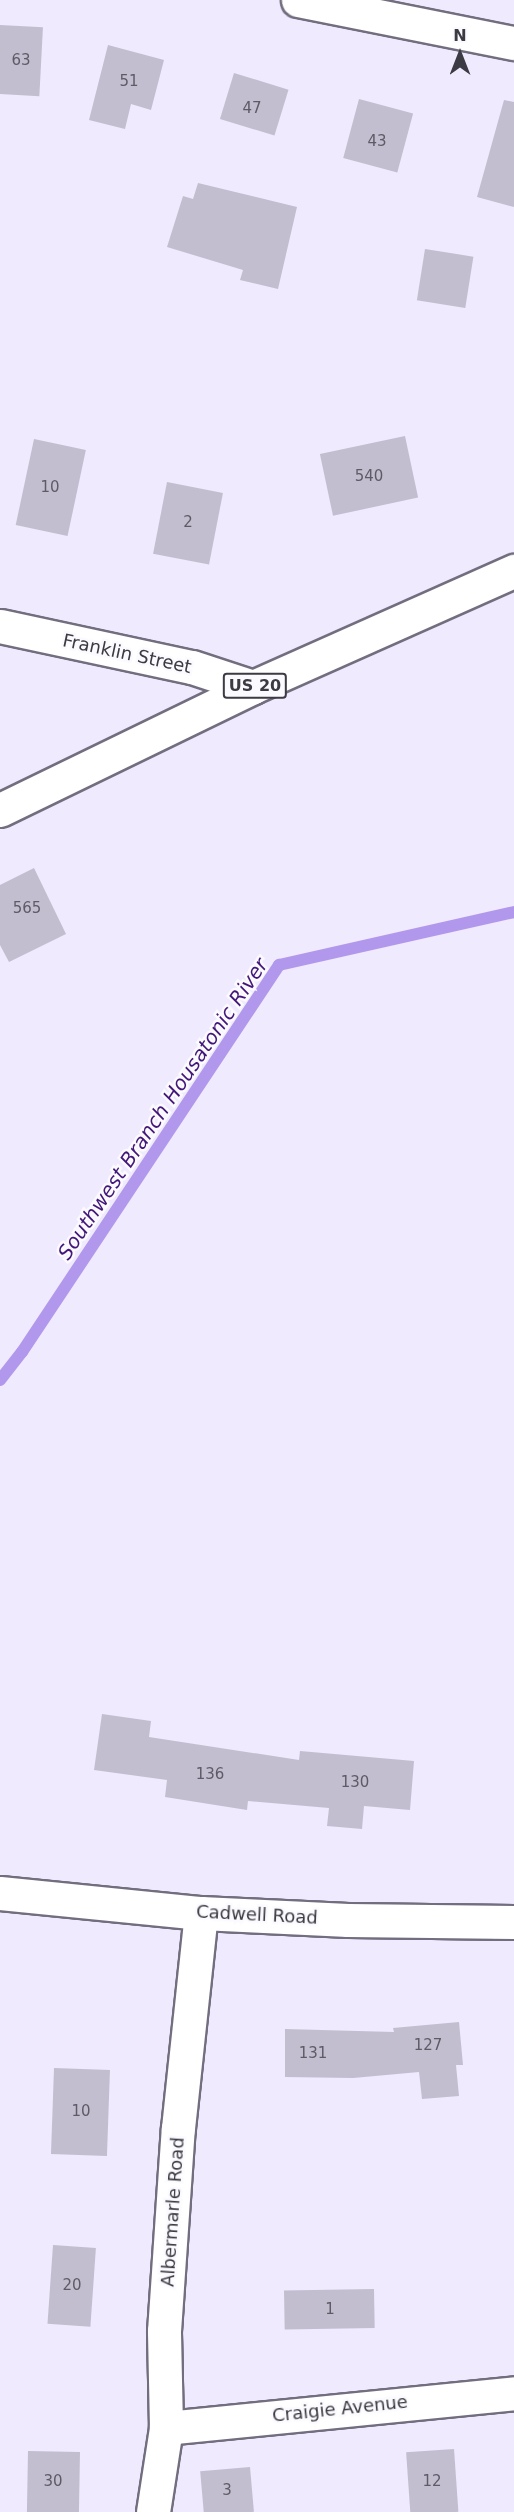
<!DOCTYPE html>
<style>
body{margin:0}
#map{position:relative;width:514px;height:2512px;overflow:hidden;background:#efeafd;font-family:"DejaVu Sans",sans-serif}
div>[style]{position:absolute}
.stream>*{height:12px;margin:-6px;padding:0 6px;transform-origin:6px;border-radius:6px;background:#b198ec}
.building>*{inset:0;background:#c2bed0;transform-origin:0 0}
.roads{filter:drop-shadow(2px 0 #736e7f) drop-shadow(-2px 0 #736e7f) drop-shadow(0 2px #736e7f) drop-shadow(0 -2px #736e7f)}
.minor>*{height:33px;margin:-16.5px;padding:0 16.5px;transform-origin:16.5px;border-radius:16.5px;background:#fff}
.highway>*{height:33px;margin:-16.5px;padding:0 16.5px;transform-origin:16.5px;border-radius:16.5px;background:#fff}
span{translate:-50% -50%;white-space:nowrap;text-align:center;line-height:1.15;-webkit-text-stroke:5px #fbfafe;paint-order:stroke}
.number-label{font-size:15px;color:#5e5b66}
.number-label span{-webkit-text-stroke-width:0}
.shield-label span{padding:2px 4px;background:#fbfafe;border:2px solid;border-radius:4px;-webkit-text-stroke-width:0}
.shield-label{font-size:16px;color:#3c3a42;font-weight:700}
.street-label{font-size:18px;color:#3c3a42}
.water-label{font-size:20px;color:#421779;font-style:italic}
.north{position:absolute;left:430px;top:24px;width:60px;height:60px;-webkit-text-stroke:4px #fbfafe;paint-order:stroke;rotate:0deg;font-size:16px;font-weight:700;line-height:24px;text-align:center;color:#3c3a42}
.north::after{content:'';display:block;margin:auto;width:21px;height:27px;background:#3c3a42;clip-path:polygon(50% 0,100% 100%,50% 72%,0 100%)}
</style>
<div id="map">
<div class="stream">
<i style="left:0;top:1380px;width:36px;rotate:-52deg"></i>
<i style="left:22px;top:1352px;width:465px;rotate:-56.4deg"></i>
<i style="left:279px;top:965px;width:241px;rotate:-12.7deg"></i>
</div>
<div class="building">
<i style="left:0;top:25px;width:43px;height:69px;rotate:3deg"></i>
<i style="clip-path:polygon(108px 45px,164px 60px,151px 110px,131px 104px,125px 129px,89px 120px)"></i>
<i style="left:234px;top:73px;width:57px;height:48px;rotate:17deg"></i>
<i style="left:359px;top:99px;width:56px;height:61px;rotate:15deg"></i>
<i style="clip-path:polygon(504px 100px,514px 102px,514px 207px,477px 197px)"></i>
<i style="clip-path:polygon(198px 183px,297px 207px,278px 289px,240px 280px,243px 270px,167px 247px,183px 196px,193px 199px)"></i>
<i style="left:425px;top:249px;width:49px;height:52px;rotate:9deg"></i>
<i style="left:405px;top:436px;width:63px;height:87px;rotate:78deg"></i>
<i style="left:34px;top:439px;width:53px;height:88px;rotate:12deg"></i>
<i style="left:167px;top:482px;width:57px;height:73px;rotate:11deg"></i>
<i style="clip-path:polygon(34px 868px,66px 934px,9px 962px,0 945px,0 885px)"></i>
<i style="clip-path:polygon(102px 1714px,151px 1721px,149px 1737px,299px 1760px,300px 1751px,414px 1761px,410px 1810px,364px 1806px,362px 1829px,327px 1826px,329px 1808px,248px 1801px,247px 1810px,165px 1797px,167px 1780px,94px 1770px)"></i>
<i style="clip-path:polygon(459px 2022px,463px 2065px,456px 2065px,459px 2096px,422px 2099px,419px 2072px,353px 2078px,285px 2077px,285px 2029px,394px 2032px,393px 2028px)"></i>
<i style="left:54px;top:2068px;width:56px;height:86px;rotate:2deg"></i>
<i style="left:53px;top:2245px;width:43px;height:79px;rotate:4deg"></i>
<i style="left:374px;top:2289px;width:39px;height:90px;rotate:89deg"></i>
<i style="left:454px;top:2449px;width:63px;height:48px;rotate:86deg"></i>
<i style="left:28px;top:2451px;width:52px;height:61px;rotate:1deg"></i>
<i style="left:250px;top:2467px;width:45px;height:50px;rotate:85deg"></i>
</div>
<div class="roads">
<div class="minor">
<i style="left:298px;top:0;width:220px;rotate:11.3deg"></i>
<i style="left:0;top:626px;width:196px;rotate:12.1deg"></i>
<i style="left:192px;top:667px;width:64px;rotate:18.2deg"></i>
<i style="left:0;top:1893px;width:202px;rotate:5.7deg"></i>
<i style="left:201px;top:1913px;width:147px;rotate:2.7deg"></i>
<i style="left:348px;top:1920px;width:166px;rotate:0.7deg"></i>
<i style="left:166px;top:2428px;width:350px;rotate:-5.7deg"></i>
<i style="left:153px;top:2512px;width:85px;rotate:-81.2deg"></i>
<i style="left:166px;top:2428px;width:97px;rotate:-91.2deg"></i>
<i style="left:164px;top:2331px;width:203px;rotate:-86.1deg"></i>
<i style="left:178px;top:2128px;width:216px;rotate:-83.9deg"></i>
</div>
<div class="highway">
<i style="left:0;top:810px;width:281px;rotate:-25.9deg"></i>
<i style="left:253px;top:687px;width:286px;rotate:-24deg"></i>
</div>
</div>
<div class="number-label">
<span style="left:21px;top:61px">63</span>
<span style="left:129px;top:82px">51</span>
<span style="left:252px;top:109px">47</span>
<span style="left:377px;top:142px">43</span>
<span style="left:369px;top:477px">540</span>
<span style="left:50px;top:488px">10</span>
<span style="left:188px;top:523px">2</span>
<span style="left:27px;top:909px">565</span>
<span style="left:210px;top:1775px">136</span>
<span style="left:355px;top:1783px">130</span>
<span style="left:428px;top:2046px">127</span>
<span style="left:313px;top:2054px">131</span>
<span style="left:81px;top:2112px">10</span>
<span style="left:72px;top:2286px">20</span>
<span style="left:330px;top:2310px">1</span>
<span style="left:53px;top:2482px">30</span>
<span style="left:432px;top:2482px">12</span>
<span style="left:227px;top:2491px">3</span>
</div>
<div class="shield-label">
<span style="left:255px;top:686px">US 20</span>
</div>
<div class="street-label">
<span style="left:127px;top:654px;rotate:12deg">Franklin Street</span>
<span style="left:257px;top:1915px;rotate:3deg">Cadwell Road</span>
<span style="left:173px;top:2212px;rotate:-86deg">Albermarle Road</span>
<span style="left:340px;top:2409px;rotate:-6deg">Craigie Avenue</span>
</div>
<div class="water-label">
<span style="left:163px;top:1109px;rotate:-56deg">Southwest Branch Housatonic River</span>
</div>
<div class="north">N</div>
</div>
